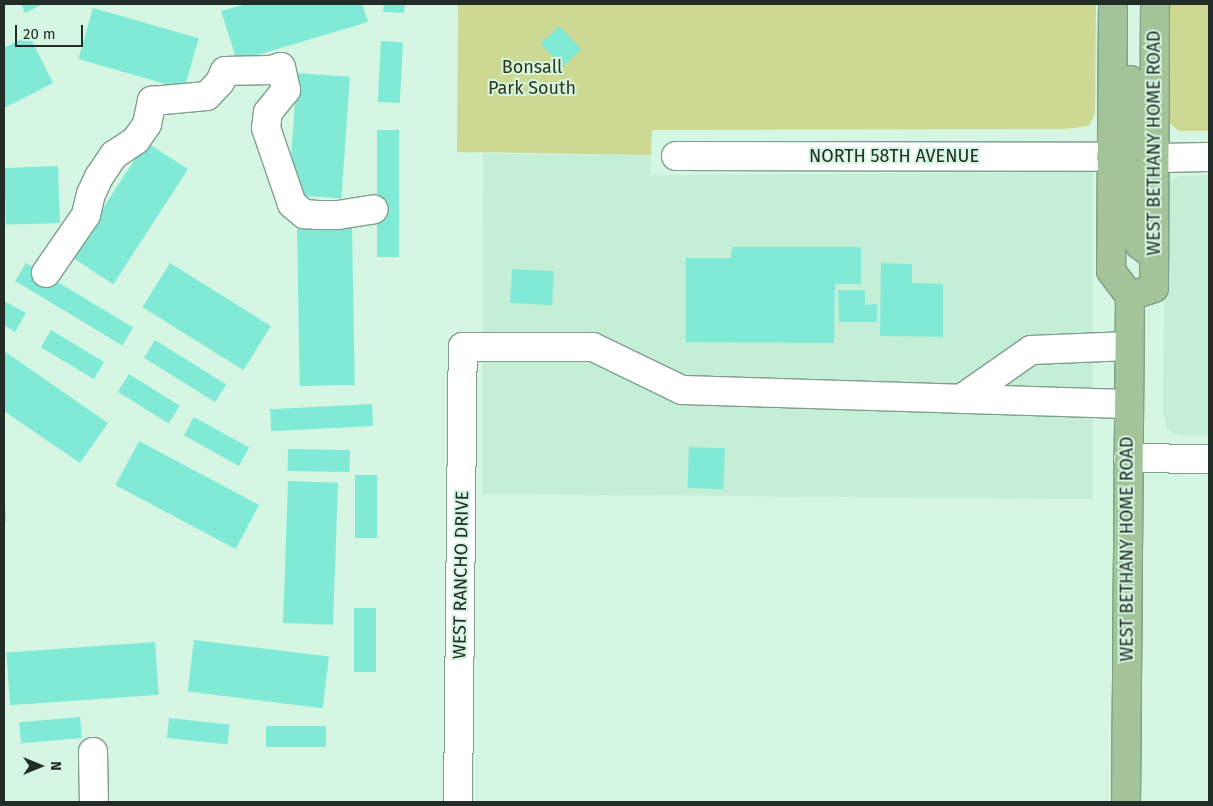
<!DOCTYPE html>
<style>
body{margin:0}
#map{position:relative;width:1213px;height:806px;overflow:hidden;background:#d5f6e3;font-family:"Fira Sans",sans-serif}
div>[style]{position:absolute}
.built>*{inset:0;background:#c5eed6}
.green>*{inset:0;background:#cdd992}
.building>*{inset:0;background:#81ead7;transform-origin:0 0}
.roads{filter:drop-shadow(1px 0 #7f9e8c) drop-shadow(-1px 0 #7f9e8c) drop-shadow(0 1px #7f9e8c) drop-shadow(0 -1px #7f9e8c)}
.minor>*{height:28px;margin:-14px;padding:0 14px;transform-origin:14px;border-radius:14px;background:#fff}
.major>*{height:28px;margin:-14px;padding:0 14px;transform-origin:14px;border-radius:14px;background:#a3c398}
span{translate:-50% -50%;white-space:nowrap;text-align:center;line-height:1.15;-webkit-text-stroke:4px #d5f6e3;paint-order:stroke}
.park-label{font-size:18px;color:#313614}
.street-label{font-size:18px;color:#212d26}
.frame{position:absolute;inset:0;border:5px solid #212d26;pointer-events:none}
.north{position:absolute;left:15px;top:741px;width:50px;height:50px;-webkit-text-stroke:4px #d5f6e3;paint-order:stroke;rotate:90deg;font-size:14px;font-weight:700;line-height:20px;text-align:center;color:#212d26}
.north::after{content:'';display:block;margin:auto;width:18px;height:22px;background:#212d26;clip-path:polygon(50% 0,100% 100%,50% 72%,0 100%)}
.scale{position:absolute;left:15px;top:25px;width:68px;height:22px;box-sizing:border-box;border:2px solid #212d26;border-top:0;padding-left:6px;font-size:15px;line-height:18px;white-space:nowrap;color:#212d26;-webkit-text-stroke:4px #d5f6e3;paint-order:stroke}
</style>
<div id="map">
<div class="built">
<i style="clip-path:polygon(483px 154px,651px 155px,650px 175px,1093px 172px,1093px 499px,482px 494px)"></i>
<i style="clip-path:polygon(1209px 175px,1209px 435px,1182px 435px,1173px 433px,1167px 428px,1163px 413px,1165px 194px,1170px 180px,1179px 176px)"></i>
</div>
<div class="green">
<i style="clip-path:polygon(458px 4px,1096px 4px,1095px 113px,1089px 126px,1065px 129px,652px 130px,651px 155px,457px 152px)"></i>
<i style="clip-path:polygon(1168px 4px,1209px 4px,1209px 131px,1179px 131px,1168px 122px)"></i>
</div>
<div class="building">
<i style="clip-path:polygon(21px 4px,43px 4px,25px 13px)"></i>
<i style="clip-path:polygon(246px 4px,362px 4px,368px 22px,237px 61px,221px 11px)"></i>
<i style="clip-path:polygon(384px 4px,405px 4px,404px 13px,383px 12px)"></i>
<i style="left:93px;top:8px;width:110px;height:53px;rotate:16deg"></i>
<i style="left:559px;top:26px;width:32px;height:26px;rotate:46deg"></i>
<i style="clip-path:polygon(29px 35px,53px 83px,4px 108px,4px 48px)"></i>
<i style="left:381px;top:41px;width:22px;height:61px;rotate:3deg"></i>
<i style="left:297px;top:73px;width:53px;height:122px;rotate:4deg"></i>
<i style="left:377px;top:130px;width:22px;height:127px"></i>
<i style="left:146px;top:142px;width:50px;height:137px;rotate:33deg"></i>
<i style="left:58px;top:166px;width:57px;height:54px;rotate:88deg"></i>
<i style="left:352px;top:228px;width:157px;height:55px;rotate:89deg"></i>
<i style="clip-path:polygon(732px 247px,861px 247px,861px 284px,835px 284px,834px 343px,686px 342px,686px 258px,731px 258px)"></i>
<i style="left:26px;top:263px;width:125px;height:21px;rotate:31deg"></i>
<i style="left:170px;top:263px;width:119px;height:52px;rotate:32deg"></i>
<i style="clip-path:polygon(881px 263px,912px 264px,912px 283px,943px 284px,943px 337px,880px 336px)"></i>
<i style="left:512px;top:269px;width:42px;height:34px;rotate:3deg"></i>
<i style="clip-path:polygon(838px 290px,865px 290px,865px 305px,877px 304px,877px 322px,839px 322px)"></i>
<i style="clip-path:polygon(4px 301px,26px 313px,15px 332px,4px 325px)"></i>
<i style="left:51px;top:330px;width:62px;height:20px;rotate:31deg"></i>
<i style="left:155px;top:340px;width:84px;height:21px;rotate:32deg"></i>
<i style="clip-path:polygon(4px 351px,108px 423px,80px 463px,4px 411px)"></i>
<i style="left:129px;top:374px;width:60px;height:21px;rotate:32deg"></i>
<i style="left:372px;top:404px;width:22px;height:102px;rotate:87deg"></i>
<i style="left:194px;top:417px;width:63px;height:21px;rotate:29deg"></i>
<i style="left:139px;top:441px;width:136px;height:50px;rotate:28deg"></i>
<i style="left:689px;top:447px;width:36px;height:41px;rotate:2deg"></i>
<i style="left:288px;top:449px;width:62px;height:22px;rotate:1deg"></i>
<i style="left:355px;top:475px;width:22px;height:63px"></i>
<i style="left:288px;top:481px;width:50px;height:142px;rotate:2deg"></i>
<i style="clip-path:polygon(4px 504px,5px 504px,6px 522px,4px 522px)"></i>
<i style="left:354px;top:608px;width:22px;height:64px"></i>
<i style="left:194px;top:640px;width:136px;height:52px;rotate:7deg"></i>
<i style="left:155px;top:642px;width:53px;height:149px;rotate:86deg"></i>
<i style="left:80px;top:717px;width:21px;height:61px;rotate:85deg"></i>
<i style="left:169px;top:718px;width:61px;height:20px;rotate:6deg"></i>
<i style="left:266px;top:726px;width:60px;height:21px"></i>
</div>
<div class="roads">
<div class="minor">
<i style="left:676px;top:156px;width:435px;rotate:0.1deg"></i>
<i style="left:1154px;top:158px;width:55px;rotate:-1deg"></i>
<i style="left:46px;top:273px;width:70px;rotate:-55.4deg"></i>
<i style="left:86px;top:215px;width:22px;rotate:-77deg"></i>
<i style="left:91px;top:194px;width:19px;rotate:-65deg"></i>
<i style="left:99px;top:177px;width:27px;rotate:-56deg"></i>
<i style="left:114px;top:155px;width:27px;rotate:-34deg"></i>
<i style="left:136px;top:140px;width:19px;rotate:-55deg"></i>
<i style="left:147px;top:124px;width:24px;rotate:-78deg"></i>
<i style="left:152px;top:101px;width:55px;rotate:-5.2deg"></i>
<i style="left:207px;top:96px;width:19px;rotate:-47deg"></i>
<i style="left:220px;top:82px;width:12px;rotate:-66deg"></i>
<i style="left:225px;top:71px;width:46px;rotate:-1.2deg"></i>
<i style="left:271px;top:70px;width:10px;rotate:-17deg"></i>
<i style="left:281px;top:67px;width:24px;rotate:78deg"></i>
<i style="left:286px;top:90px;width:28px;rotate:129deg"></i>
<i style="left:268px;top:112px;width:16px;rotate:97deg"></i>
<i style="left:266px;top:128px;width:80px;rotate:71.1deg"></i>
<i style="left:292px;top:204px;width:16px;rotate:40deg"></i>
<i style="left:304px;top:214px;width:14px;rotate:4deg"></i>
<i style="left:318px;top:215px;width:20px"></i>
<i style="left:338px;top:215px;width:36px;rotate:-9deg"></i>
<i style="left:961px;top:399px;width:85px;rotate:-35deg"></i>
<i style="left:1031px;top:350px;width:98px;rotate:-2.3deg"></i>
<i style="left:1128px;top:458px;width:81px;rotate:0.7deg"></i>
<i style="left:93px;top:752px;width:50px;rotate:88.9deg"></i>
<i style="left:458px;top:802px;width:455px;rotate:-89.4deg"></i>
<i style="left:463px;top:347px;width:130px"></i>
<i style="left:593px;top:347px;width:99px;rotate:25.8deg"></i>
<i style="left:682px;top:390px;width:446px;rotate:1.8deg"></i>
</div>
<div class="major">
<i style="left:1113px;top:4px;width:267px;rotate:90.4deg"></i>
<i style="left:1111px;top:271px;width:31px;rotate:53deg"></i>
<i style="left:1130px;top:296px;width:506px;rotate:90.45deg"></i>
<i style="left:1130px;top:80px;width:61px;rotate:86.2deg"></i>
<i style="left:1134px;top:141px;width:19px;rotate:54deg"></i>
<i style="left:1145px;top:156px;width:9px;rotate:13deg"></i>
<i style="left:1111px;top:157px;width:13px;rotate:23deg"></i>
<i style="left:1123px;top:162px;width:12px;rotate:59deg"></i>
<i style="left:1129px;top:172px;width:62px;rotate:86.3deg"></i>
<i style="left:1133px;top:234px;width:13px;rotate:58deg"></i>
<i style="left:1140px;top:245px;width:18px;rotate:38deg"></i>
<i style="left:1130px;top:296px;width:25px;rotate:-18deg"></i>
<i style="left:1154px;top:288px;width:284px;rotate:-89.8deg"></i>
</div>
</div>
<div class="park-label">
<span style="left:532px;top:78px">Bonsall<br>Park South</span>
</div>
<div class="street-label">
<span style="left:1154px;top:143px;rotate:-90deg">WEST BETHANY HOME ROAD</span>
<span style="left:894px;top:156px">NORTH 58TH AVENUE</span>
<span style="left:1127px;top:549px;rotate:-90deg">WEST BETHANY HOME ROAD</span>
<span style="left:461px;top:575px;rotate:-89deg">WEST RANCHO DRIVE</span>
</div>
<div class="frame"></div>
<div class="north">N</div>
<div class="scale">20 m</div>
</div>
